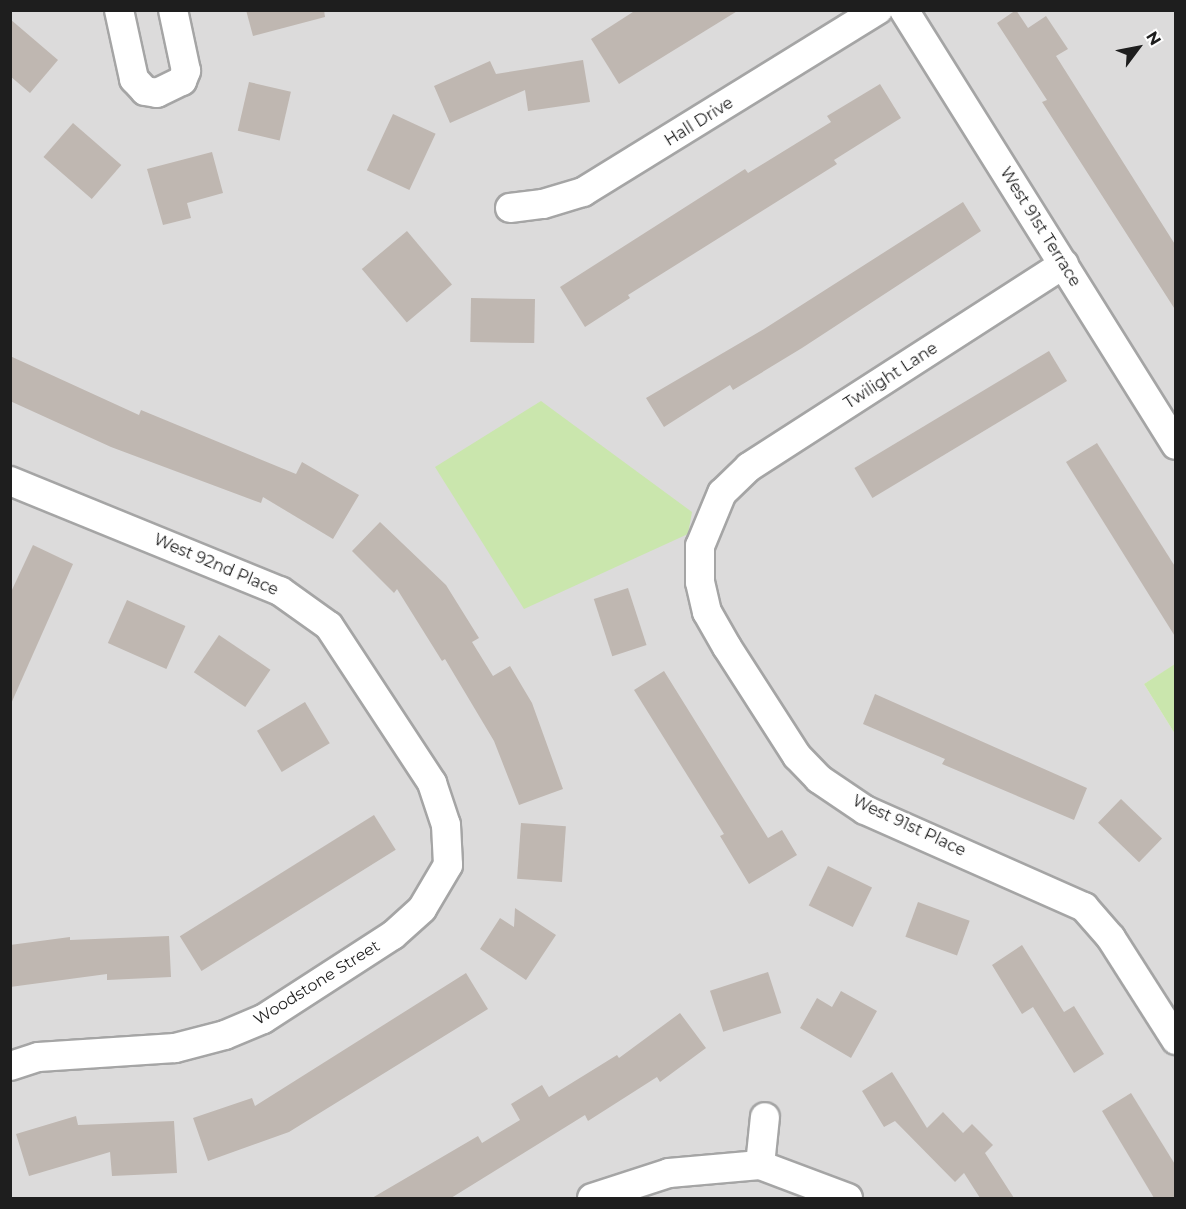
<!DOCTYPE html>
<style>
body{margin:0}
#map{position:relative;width:1186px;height:1209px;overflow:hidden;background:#eeebe4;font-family:Montserrat,sans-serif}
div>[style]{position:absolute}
.residential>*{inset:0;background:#dcdbdb}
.grass>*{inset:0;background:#cae6ad}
.building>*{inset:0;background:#bfb7b1;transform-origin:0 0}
.roads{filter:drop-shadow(2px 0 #a5a5a5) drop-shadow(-2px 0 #a5a5a5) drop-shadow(0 2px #a5a5a5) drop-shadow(0 -2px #a5a5a5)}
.minor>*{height:28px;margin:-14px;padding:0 14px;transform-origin:14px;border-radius:14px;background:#fff}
span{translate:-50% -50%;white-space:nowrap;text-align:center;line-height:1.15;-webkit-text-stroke:4.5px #fff;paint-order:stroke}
.street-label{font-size:16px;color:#1e1e1e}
.frame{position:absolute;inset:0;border:12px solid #1e1e1e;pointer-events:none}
.north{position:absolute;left:1108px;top:18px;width:60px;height:60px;-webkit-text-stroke:4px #fff;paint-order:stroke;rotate:58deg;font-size:16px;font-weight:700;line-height:24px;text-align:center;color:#1e1e1e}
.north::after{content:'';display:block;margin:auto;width:21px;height:27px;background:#1e1e1e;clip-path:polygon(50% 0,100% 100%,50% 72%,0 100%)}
</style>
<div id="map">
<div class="residential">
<i style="clip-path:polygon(10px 11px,1175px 11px,1176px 664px,1144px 684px,1175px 734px,1175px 1198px,11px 1198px)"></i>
</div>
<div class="grass">
<i style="clip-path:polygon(541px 401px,692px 512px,688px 534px,524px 609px,435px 467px)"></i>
<i style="clip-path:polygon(1175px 664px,1175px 734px,1144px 684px)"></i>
</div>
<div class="building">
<i style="clip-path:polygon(246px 10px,324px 10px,325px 17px,253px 36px)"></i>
<i style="clip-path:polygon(636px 10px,739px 10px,619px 84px,591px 39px)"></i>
<i style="clip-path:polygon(1016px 10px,1028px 28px,1046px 16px,1068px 49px,1056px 56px,1176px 246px,1176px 311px,1042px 102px,1047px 100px,997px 23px)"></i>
<i style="clip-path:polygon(10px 19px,58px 60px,30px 93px,10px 76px)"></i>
<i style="clip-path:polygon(583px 60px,590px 102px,528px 111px,525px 90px,450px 123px,434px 86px,490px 61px,496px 74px)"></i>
<i style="left:249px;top:82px;width:43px;height:50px;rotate:13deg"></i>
<i style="clip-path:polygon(880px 84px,901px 118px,834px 160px,837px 164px,628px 295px,630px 298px,585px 327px,560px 287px,745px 169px,748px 173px,831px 122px,827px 116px)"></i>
<i style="left:393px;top:114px;width:47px;height:62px;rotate:25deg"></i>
<i style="left:73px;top:123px;width:64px;height:45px;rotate:41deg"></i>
<i style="clip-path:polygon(212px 152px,223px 193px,187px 203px,191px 218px,163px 225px,147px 169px)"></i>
<i style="clip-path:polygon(963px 202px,981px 231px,802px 348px,733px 390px,730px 385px,664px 427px,646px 398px,764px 329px)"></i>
<i style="left:407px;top:231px;width:70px;height:59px;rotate:50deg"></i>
<i style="left:471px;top:298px;width:64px;height:44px;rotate:1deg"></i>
<i style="left:1049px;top:351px;width:35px;height:227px;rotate:59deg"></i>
<i style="clip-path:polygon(10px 356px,139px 415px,141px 410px,296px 474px,302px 462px,359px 495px,333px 539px,263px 497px,261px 503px,111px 447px,10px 401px)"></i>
<i style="clip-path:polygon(1097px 443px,1176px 568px,1176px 638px,1066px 462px)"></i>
<i style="clip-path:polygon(380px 522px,446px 585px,479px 638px,472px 642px,493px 676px,510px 666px,532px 703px,563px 789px,519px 805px,494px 741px,445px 659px,442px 661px,397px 589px,394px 593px,352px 551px)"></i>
<i style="clip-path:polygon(33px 545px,73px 564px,10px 706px,10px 594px)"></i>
<i style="left:628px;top:588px;width:60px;height:36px;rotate:72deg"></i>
<i style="left:127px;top:600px;width:64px;height:47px;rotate:24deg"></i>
<i style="left:219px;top:635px;width:62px;height:45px;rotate:34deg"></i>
<i style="clip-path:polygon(664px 671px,768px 838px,782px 830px,797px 855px,749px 884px,720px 836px,724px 834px,634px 690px)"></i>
<i style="clip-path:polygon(875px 694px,1087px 788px,1074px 820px,942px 764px,945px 759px,863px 724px)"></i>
<i style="left:305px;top:702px;width:48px;height:56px;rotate:59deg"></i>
<i style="left:1121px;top:799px;width:57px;height:33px;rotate:44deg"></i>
<i style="left:374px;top:815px;width:41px;height:229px;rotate:58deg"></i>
<i style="left:521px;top:823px;width:45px;height:56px;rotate:4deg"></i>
<i style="left:828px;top:866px;width:49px;height:44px;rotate:26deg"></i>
<i style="left:918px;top:902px;width:55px;height:37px;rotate:20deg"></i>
<i style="clip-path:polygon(515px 908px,556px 935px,526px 980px,480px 949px,500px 918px,514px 927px)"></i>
<i style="clip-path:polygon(169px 936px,171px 977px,107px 980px,107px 974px,10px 987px,10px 945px,70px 937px,70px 940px)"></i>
<i style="clip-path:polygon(1022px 945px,1064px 1012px,1074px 1006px,1104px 1054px,1074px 1073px,1033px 1007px,1022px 1014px,992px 965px)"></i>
<i style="left:768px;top:972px;width:43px;height:61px;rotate:72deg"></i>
<i style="clip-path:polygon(466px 973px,488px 1009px,289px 1132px,208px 1161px,193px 1118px,252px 1098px,255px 1106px)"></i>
<i style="clip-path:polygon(841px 991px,877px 1011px,851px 1058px,800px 1028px,817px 998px,832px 1007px)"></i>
<i style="clip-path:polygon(680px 1013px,706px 1048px,660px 1082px,657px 1077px,588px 1121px,585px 1115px,451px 1198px,372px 1198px,478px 1136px,482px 1143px,520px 1120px,511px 1104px,542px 1085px,549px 1097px,617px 1055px,619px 1058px)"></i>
<i style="clip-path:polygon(892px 1072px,927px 1128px,943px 1112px,963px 1133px,972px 1124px,993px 1145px,985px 1153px,1014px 1198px,980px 1198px,964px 1173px,955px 1182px,895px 1121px,884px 1127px,862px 1091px)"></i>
<i style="clip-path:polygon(1131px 1093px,1176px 1166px,1176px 1198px,1154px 1198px,1102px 1111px)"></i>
<i style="clip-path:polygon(76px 1116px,78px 1125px,174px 1121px,177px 1173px,112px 1176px,110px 1152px,29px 1176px,16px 1134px)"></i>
</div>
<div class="roads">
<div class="minor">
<i style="left:119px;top:10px;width:71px;rotate:77.7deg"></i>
<i style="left:134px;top:79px;width:16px;rotate:47deg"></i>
<i style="left:145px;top:91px;width:12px;rotate:9deg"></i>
<i style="left:157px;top:93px;width:28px;rotate:-26deg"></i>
<i style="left:182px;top:81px;width:11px;rotate:-68deg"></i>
<i style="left:186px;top:71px;width:62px;rotate:-102deg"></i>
<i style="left:904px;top:10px;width:513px;rotate:57.98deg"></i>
<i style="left:510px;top:208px;width:33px;rotate:-7deg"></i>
<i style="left:543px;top:204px;width:42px;rotate:-16.7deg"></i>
<i style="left:583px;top:192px;width:347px;rotate:-31.7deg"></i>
<i style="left:1064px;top:264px;width:375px;rotate:147.2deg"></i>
<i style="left:749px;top:467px;width:37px;rotate:136deg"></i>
<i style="left:722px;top:493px;width:57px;rotate:112.5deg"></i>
<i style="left:700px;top:546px;width:36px;rotate:90deg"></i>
<i style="left:700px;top:582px;width:31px;rotate:77deg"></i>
<i style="left:707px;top:612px;width:40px;rotate:60.3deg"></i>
<i style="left:727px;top:647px;width:130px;rotate:57.3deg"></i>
<i style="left:797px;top:756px;width:32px;rotate:46deg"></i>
<i style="left:819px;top:779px;width:55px;rotate:34deg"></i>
<i style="left:865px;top:810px;width:240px;rotate:23.9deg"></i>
<i style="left:1084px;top:907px;width:41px;rotate:48.9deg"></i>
<i style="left:1111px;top:938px;width:121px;rotate:57.5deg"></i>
<i style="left:10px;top:481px;width:292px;rotate:22.2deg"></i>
<i style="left:280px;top:591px;width:60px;rotate:35.5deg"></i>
<i style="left:329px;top:626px;width:188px;rotate:56.7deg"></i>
<i style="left:432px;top:783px;width:44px;rotate:71.6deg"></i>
<i style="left:446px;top:825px;width:40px;rotate:87.1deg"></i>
<i style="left:448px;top:865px;width:51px;rotate:120.6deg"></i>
<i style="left:422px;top:909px;width:39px;rotate:138deg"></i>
<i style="left:393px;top:935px;width:155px;rotate:147.1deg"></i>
<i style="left:263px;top:1019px;width:41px;rotate:157.2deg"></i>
<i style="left:225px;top:1035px;width:52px;rotate:165.4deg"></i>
<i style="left:175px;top:1048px;width:137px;rotate:176.2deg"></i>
<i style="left:38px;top:1057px;width:29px;rotate:162deg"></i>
<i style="left:760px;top:1165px;width:48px;rotate:-84.1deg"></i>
<i style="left:592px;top:1198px;width:81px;rotate:-18deg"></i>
<i style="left:669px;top:1173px;width:91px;rotate:-5deg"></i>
<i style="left:760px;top:1165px;width:94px;rotate:20.6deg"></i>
</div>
</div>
<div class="street-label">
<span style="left:699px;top:122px;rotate:-32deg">Hall Drive</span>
<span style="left:1040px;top:227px;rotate:58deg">West 91st Terrace</span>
<span style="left:891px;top:376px;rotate:-33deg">Twilight Lane</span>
<span style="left:216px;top:565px;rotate:23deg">West 92nd Place</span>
<span style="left:909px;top:826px;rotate:25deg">West 91st Place</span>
<span style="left:317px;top:983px;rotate:-32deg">Woodstone Street</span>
</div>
<div class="frame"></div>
<div class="north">N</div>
</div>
